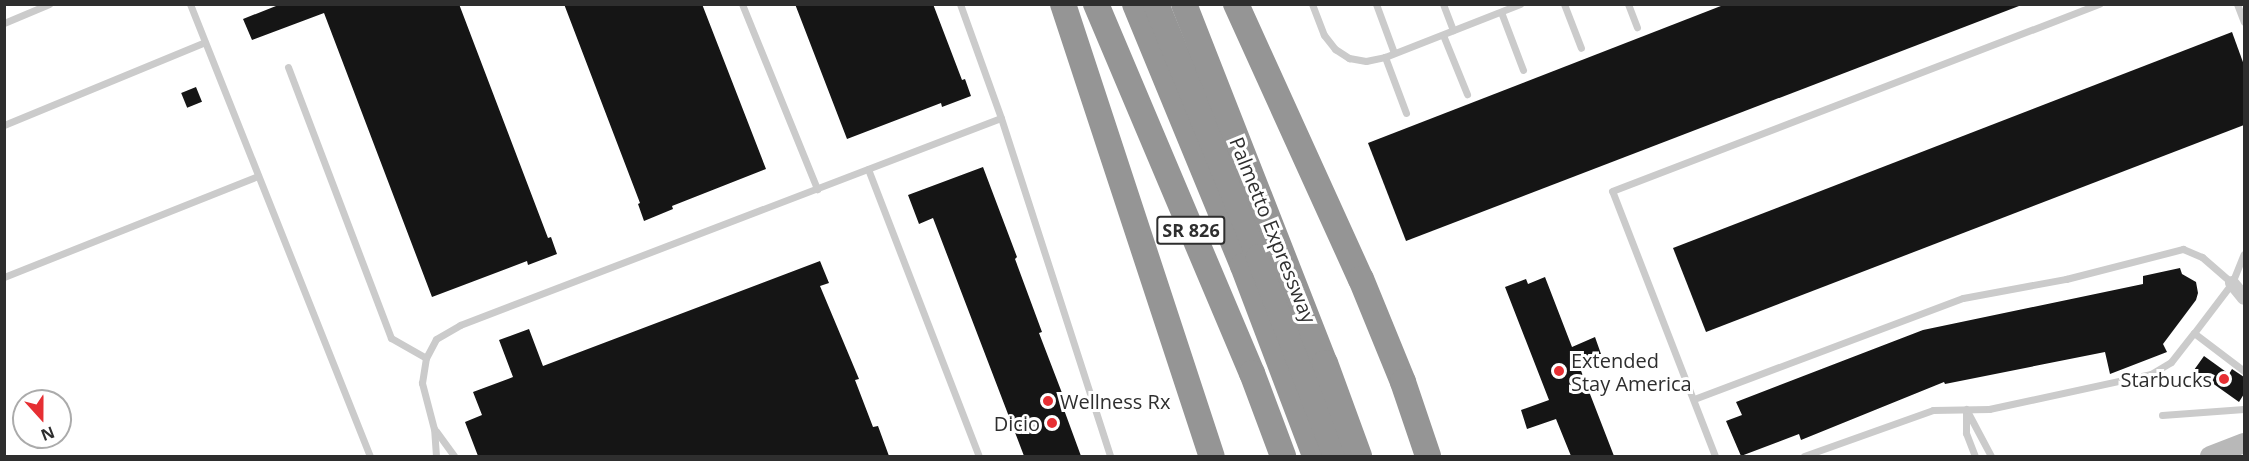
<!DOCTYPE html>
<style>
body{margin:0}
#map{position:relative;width:2249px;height:461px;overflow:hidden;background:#fff;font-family:"Open Sans",sans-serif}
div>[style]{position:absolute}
.building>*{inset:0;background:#151515;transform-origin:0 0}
.service>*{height:7px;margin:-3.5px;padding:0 3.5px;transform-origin:3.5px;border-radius:3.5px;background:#cbcbcb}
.minor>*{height:14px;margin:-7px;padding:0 7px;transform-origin:7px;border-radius:7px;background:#cbcbcb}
.secondary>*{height:20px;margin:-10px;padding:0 10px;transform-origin:10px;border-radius:10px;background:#b8b8b8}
.motorway>*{height:26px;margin:-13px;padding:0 13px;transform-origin:13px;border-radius:13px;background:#959595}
.dots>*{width:16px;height:16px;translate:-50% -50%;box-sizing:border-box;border:3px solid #fff;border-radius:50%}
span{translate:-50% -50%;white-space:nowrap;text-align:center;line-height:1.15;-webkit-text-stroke:6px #fff;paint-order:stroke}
.shield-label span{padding:2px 4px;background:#fff;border:2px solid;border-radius:4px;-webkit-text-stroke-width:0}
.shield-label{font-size:18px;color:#2e2e2e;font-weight:700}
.street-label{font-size:20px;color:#2e2e2e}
.poi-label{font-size:20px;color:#2e2e2e}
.left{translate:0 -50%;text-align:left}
.right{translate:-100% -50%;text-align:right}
.frame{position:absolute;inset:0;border:6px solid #2e2e2e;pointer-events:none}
.north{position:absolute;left:12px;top:389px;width:60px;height:60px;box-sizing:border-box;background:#fff;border:2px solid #ababab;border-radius:50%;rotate:159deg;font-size:16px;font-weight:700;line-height:24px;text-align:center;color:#2e2e2e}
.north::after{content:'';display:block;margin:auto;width:21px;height:27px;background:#e62f33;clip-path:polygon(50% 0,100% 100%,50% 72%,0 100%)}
</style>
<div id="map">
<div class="building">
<i style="clip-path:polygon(281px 4px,459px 4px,548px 238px,551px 237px,557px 254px,528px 265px,527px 261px,432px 297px,324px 13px,252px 40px,243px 19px)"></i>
<i style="clip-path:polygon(564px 4px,702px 4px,766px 169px,672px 206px,673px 209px,644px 221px,638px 204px,640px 203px)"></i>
<i style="clip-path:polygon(795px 4px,933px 4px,962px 80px,965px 79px,971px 96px,942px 107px,941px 103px,847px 139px)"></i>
<i style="clip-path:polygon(1726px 4px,2019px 6px,1406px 241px,1368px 143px)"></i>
<i style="clip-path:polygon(2232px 32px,2244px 65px,2244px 125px,1706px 332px,1673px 248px)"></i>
<i style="left:196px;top:87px;width:16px;height:16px;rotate:68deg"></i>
<i style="clip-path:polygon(983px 167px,1017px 257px,1015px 259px,1042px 332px,1039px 333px,1067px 406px,1063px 407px,1081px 456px,1024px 456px,933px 218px,919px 224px,908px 195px)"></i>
<i style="clip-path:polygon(820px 261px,829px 283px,820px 286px,859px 379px,855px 380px,873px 427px,878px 426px,889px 456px,478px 456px,465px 422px,482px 415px,473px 392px,513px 377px,499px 340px,529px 329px,543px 366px)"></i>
<i style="clip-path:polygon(2180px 268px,2182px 274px,2196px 282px,2198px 293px,2196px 300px,2163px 344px,2167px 352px,2110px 374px,2105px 352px,1945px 384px,1944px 382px,1801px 440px,1799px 434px,1741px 456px,1726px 421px,1742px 415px,1736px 402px,1923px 330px,2143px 284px,2143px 276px)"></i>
<i style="clip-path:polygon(1545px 277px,1572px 347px,1595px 337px,1601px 354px,1578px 363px,1614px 456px,1571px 456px,1556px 419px,1527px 429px,1521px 410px,1549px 400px,1505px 287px,1526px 279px,1528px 284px)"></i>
<i style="clip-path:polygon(2204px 356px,2229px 374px,2232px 369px,2244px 377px,2244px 394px,2239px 402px,2194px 370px)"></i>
</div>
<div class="service">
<i style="left:190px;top:4px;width:487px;rotate:68.3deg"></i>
<i style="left:742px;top:4px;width:200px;rotate:67.9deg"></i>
<i style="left:960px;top:4px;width:121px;rotate:70.2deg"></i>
<i style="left:1001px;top:118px;width:355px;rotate:72.1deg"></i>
<i style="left:1312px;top:4px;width:33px;rotate:69deg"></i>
<i style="left:1324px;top:35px;width:18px;rotate:52deg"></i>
<i style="left:1335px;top:49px;width:17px;rotate:33deg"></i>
<i style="left:1349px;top:58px;width:17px;rotate:10deg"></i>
<i style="left:1366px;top:61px;width:19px;rotate:-12deg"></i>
<i style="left:1376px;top:4px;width:52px;rotate:69.8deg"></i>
<i style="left:1443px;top:4px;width:28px;rotate:69deg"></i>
<i style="left:1564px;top:4px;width:47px;rotate:68.9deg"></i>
<i style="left:1628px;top:4px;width:25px;rotate:69deg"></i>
<i style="left:2237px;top:4px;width:19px;rotate:69deg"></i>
<i style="left:1501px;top:12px;width:62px;rotate:69.2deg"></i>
<i style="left:4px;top:23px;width:49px;rotate:-22.9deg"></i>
<i style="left:1443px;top:35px;width:64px;rotate:67.9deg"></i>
<i style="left:288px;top:67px;width:290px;rotate:69.2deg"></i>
<i style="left:391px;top:338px;width:40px;rotate:29.7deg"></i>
<i style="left:1406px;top:113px;width:60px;rotate:-110.6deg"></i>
<i style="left:1385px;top:57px;width:145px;rotate:-21.4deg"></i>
<i style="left:4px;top:125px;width:217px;rotate:-22.4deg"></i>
<i style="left:868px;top:169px;width:308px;rotate:68.9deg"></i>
<i style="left:4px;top:277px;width:273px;rotate:-21.7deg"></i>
<i style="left:2194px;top:333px;width:63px;rotate:37.2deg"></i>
<i style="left:1694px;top:399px;width:287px;rotate:-20.6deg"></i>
<i style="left:1963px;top:298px;width:105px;rotate:-10.5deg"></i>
<i style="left:2066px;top:279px;width:121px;rotate:-14.4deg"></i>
<i style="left:2183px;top:249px;width:21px;rotate:23deg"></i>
<i style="left:2202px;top:257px;width:40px;rotate:41deg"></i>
<i style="left:1966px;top:409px;width:53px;rotate:62deg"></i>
<i style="left:1966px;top:411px;width:22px;rotate:90deg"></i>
<i style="left:1966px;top:433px;width:25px;rotate:69deg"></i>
<i style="left:2162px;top:415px;width:82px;rotate:-4.2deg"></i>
<i style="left:436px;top:431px;width:31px;rotate:54deg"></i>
<i style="left:436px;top:456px;width:27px;rotate:-94deg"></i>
<i style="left:434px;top:429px;width:48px;rotate:-104.6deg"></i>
<i style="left:422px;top:383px;width:25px;rotate:-81deg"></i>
<i style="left:426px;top:358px;width:21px;rotate:-62deg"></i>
<i style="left:436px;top:339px;width:28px;rotate:-30deg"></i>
<i style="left:460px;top:325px;width:579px;rotate:-20.94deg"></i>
<i style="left:1715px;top:456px;width:284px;rotate:-111.2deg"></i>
<i style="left:1612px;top:191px;width:522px;rotate:-21.01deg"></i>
<i style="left:1804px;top:456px;width:137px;rotate:-19.6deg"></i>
<i style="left:1933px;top:410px;width:56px;rotate:-1deg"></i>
<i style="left:1989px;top:409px;width:166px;rotate:-12.2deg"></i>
<i style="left:2151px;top:374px;width:23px;rotate:-31deg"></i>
<i style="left:2171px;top:362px;width:37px;rotate:-52deg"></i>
<i style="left:2194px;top:333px;width:63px;rotate:-52.8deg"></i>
<i style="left:2232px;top:283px;width:31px;rotate:-68deg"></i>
</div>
<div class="minor">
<i style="left:2232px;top:283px;width:19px;rotate:51deg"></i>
</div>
<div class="secondary">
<i style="left:2210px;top:456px;width:36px;rotate:-21deg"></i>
</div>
<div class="motorway">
<i style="left:1063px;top:4px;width:476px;rotate:71.8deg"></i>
<i style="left:1096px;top:4px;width:401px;rotate:67.1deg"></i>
<i style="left:1252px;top:373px;width:89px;rotate:69.5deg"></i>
<i style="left:1135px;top:4px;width:283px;rotate:67.6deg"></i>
<i style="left:1243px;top:266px;width:203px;rotate:69.2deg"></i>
<i style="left:1156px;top:4px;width:273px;rotate:67.8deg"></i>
<i style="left:1259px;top:257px;width:213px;rotate:68.8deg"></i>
<i style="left:1184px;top:4px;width:386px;rotate:68.6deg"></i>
<i style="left:1325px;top:363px;width:99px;rotate:69.9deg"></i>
<i style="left:1236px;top:4px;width:302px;rotate:65.6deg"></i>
<i style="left:1361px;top:279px;width:111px;rotate:67.8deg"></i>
<i style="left:1403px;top:382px;width:78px;rotate:71.3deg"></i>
</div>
<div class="dots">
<i style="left:1559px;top:371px;background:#e62f33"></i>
<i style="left:2224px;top:379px;background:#e62f33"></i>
<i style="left:1048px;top:401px;background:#e62f33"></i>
<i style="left:1052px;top:423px;background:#e62f33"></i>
</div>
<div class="shield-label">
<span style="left:1191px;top:230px">SR 826</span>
</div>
<div class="street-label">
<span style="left:1273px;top:230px;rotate:68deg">Palmetto Expressway</span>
</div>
<div class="poi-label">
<span class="left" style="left:1571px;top:372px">Extended<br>Stay America</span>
<span class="right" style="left:2212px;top:379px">Starbucks</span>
<span class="left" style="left:1060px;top:401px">Wellness Rx</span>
<span class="right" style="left:1040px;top:423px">Dicio</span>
</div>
<div class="frame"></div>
<div class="north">N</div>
</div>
